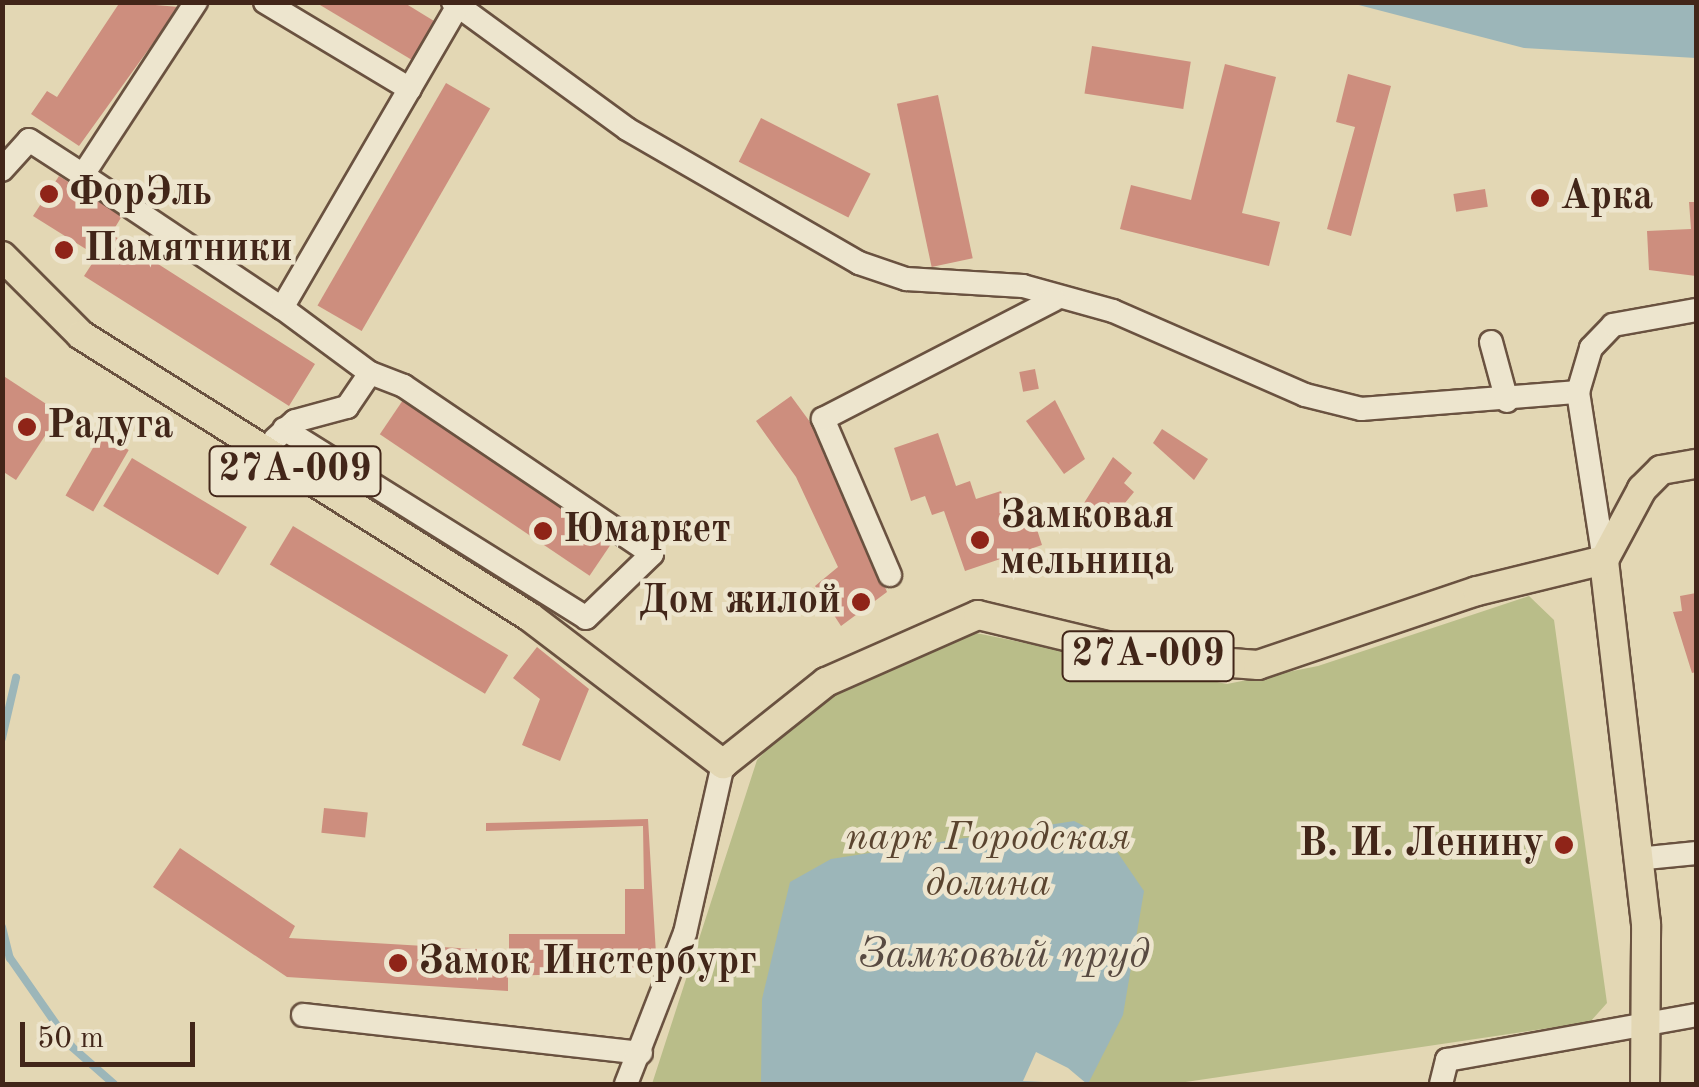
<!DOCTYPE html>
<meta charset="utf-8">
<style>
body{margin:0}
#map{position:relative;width:1699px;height:1087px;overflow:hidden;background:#e3d7b4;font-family:"Old Standard TT",serif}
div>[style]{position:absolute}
.green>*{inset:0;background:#b9bd89}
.water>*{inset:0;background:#9cb6b9}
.pier>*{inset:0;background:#e3d7b4}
.stream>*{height:8px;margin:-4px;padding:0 4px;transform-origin:4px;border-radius:4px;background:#9cb6b9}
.building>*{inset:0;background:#cd8e7e;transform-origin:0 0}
.roads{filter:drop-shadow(2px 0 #6a5240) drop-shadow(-2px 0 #6a5240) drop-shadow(0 2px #6a5240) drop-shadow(0 -2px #6a5240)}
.minor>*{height:22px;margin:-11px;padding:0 11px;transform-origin:11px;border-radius:11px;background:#ede5ce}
.major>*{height:28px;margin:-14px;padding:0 14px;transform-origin:14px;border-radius:14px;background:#e3d7b4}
.dots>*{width:28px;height:28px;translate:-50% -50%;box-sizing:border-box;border:5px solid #ede5ce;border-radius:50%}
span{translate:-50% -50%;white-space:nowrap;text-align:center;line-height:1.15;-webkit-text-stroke:9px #ede5ce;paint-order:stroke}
.shield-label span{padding:2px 8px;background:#ede5ce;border:2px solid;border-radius:8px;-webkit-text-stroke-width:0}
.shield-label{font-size:38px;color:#422619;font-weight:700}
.poi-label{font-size:40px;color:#422619;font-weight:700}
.left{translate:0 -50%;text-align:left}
.right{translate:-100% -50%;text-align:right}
.park-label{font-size:40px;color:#5a442f;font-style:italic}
.water-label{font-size:42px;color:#584a41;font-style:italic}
.frame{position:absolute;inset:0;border:5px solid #422619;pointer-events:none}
.scale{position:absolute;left:20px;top:1022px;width:175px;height:45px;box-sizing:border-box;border:5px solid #422619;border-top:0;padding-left:12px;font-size:30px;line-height:35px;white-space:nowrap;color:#422619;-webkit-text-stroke:8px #ede5ce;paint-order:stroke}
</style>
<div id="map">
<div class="green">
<i style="clip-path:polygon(1529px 596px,1554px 620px,1607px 1003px,1590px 1022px,1172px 1084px,652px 1084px,757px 760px,797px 718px,848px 686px,966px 631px,1227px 684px,1318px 666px)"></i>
</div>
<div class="water">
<i style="clip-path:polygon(1351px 3px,1696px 3px,1696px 58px,1524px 48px)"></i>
<i style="clip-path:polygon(1074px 821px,1107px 837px,1144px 891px,1123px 1015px,1088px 1084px,761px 1084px,762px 999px,790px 882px,831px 859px)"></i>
</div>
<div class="pier">
<i style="clip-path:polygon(1036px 1052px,1068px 1068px,1087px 1084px,1023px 1081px)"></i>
</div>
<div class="stream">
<i style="left:2px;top:738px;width:62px;rotate:-76.9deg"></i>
<i style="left:2px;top:927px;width:32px;rotate:76deg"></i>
<i style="left:10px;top:958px;width:108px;rotate:55.1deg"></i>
<i style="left:72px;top:1047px;width:56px;rotate:41.4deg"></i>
</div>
<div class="building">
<i style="clip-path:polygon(120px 2px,179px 7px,79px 146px,31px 114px,47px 91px,57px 97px)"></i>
<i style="clip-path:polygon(315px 2px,403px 2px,434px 21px,412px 60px)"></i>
<i style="left:1092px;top:46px;width:100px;height:48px;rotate:9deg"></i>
<i style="clip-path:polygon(1225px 64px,1276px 77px,1242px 213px,1280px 222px,1269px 266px,1120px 229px,1131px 185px,1191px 200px)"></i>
<i style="clip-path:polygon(1348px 74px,1391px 86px,1351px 236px,1327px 229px,1355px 127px,1336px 122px)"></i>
<i style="left:446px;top:83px;width:51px;height:257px;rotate:30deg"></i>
<i style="left:938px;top:95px;width:167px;height:42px;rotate:78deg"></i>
<i style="left:761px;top:118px;width:123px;height:49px;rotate:27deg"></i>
<i style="clip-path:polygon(59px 176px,122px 216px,111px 234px,315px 364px,289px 406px,84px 276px,97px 256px,33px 216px)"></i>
<i style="left:1485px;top:189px;width:18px;height:32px;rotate:81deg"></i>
<i style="clip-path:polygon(1689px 202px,1696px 202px,1696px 276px,1649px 270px,1647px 231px,1691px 229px)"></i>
<i style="left:1035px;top:369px;width:20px;height:16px;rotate:79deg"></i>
<i style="clip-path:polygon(2px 375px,60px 413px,16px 480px,2px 471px)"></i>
<i style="clip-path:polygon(791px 396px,832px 452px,887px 592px,841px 626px,815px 586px,838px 567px,796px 477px,756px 421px)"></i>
<i style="left:405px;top:397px;width:253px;height:45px;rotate:34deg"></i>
<i style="clip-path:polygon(1055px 400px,1085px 459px,1064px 474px,1026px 421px)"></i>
<i style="clip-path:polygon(1162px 429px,1208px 459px,1194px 480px,1153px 443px)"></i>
<i style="clip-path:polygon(938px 433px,956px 486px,970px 481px,976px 499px,1001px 491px,1010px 518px,1031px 511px,1042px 545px,965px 571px,944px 511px,932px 515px,925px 496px,911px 501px,894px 448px)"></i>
<i style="left:101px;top:434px;width:32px;height:71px;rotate:30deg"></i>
<i style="clip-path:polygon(1113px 457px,1132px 473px,1124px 483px,1134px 492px,1102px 531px,1079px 511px)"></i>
<i style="left:132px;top:458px;width:134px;height:56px;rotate:31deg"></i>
<i style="left:293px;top:526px;width:251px;height:45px;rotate:31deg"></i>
<i style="clip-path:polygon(1696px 593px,1696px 672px,1692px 673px,1673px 612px,1682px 611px,1680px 596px)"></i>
<i style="clip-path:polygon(537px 647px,589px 689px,560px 761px,522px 745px,540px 699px,513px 678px)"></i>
<i style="left:324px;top:808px;width:44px;height:25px;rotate:6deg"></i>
<i style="clip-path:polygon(648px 819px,657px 971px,508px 976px,508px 991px,287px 977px,153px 887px,180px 848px,295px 926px,289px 938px,509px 951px,509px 934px,625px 934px,625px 889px,644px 889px,643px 826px,486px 831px,486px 823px)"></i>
</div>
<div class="roads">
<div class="minor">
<i style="left:196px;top:2px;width:207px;rotate:123.2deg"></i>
<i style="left:83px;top:175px;width:239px;rotate:33.8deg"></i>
<i style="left:265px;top:2px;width:169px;rotate:31deg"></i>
<i style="left:453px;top:2px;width:215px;rotate:36.1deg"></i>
<i style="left:627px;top:129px;width:268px;rotate:30deg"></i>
<i style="left:859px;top:263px;width:50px;rotate:18.8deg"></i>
<i style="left:906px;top:279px;width:117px;rotate:3.4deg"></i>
<i style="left:1023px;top:286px;width:93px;rotate:15.5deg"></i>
<i style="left:1113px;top:311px;width:210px;rotate:23.6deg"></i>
<i style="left:1305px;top:395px;width:58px;rotate:14deg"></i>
<i style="left:1361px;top:409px;width:218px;rotate:-4.5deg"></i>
<i style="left:2px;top:170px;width:40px;rotate:-48deg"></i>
<i style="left:29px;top:140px;width:64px;rotate:32.9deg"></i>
<i style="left:1491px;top:342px;width:61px;rotate:74.8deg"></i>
<i style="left:284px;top:429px;width:356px;rotate:32deg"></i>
<i style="left:586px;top:618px;width:92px;rotate:-44.1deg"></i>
<i style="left:652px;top:554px;width:300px;rotate:-145.9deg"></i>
<i style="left:404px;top:386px;width:36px;rotate:-159deg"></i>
<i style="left:275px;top:439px;width:27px;rotate:-42deg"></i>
<i style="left:295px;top:421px;width:54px;rotate:-15.1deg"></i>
<i style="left:347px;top:407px;width:41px;rotate:-55.9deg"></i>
<i style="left:370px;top:373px;width:109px;rotate:-143.5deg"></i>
<i style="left:282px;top:308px;width:350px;rotate:-59.8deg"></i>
<i style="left:1604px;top:560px;width:170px;rotate:-98.8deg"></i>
<i style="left:1578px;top:392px;width:46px;rotate:-73.5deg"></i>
<i style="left:1591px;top:348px;width:32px;rotate:-46deg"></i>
<i style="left:1613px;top:325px;width:84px;rotate:-10.2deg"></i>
<i style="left:890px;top:575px;width:170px;rotate:-113.2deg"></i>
<i style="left:823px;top:419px;width:260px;rotate:-27.3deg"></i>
<i style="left:1636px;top:859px;width:60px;rotate:-5.7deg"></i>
<i style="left:303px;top:1015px;width:340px;rotate:6.4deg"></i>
<i style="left:626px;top:1084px;width:162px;rotate:-68.7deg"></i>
<i style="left:685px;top:933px;width:173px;rotate:-77.3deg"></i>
<i style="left:1441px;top:1084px;width:25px;rotate:-76deg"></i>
<i style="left:1447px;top:1060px;width:253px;rotate:-10.2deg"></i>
</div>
<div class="major">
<i style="left:2px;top:256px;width:112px;rotate:45deg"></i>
<i style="left:81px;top:335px;width:530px;rotate:32.13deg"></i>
<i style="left:530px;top:617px;width:243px;rotate:37.3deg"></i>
<i style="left:723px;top:764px;width:132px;rotate:-38.5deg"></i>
<i style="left:826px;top:682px;width:166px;rotate:-23.8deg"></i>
<i style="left:978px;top:615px;width:180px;rotate:13.5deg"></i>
<i style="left:1153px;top:657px;width:105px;rotate:4.4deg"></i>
<i style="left:1258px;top:665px;width:231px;rotate:-18.7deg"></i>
<i style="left:1477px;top:591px;width:131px;rotate:-13.7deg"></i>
<i style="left:1645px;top:1084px;width:160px;rotate:-89.6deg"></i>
<i style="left:1646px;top:924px;width:366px;rotate:-96.6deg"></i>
<i style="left:1604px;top:560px;width:81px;rotate:-61.8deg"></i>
<i style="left:1642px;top:489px;width:27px;rotate:-45deg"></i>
<i style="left:1661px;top:470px;width:36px;rotate:-10deg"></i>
</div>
</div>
<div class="dots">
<i style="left:49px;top:194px;background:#8f2418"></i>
<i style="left:1540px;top:198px;background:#8f2418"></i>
<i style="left:64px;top:250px;background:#8f2418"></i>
<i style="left:27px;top:427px;background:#8f2418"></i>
<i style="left:543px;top:531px;background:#8f2418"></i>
<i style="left:980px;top:540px;background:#8f2418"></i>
<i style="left:861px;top:602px;background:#8f2418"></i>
<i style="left:1564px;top:845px;background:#8f2418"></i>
<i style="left:398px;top:963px;background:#8f2418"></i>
</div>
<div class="shield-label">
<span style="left:295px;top:471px">27А-009</span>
<span style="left:1148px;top:656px">27А-009</span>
</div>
<div class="poi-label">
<span class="left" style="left:69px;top:194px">ФорЭль</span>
<span class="left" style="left:1560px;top:198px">Арка</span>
<span class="left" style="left:84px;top:250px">Памятники</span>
<span class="left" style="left:47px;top:427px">Радуга</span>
<span class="left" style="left:1000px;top:540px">Замковая<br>мельница</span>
<span class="left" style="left:563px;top:531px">Юмаркет</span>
<span class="right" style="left:841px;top:602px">Дом жилой</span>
<span class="right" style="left:1544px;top:845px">В. И. Ленину</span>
<span class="left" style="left:418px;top:963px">Замок Инстербург</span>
</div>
<div class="park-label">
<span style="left:988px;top:862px">парк Городская<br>долина</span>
</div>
<div class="water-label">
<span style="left:1004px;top:956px">Замковый пруд</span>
</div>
<div class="frame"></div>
<div class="scale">50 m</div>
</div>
